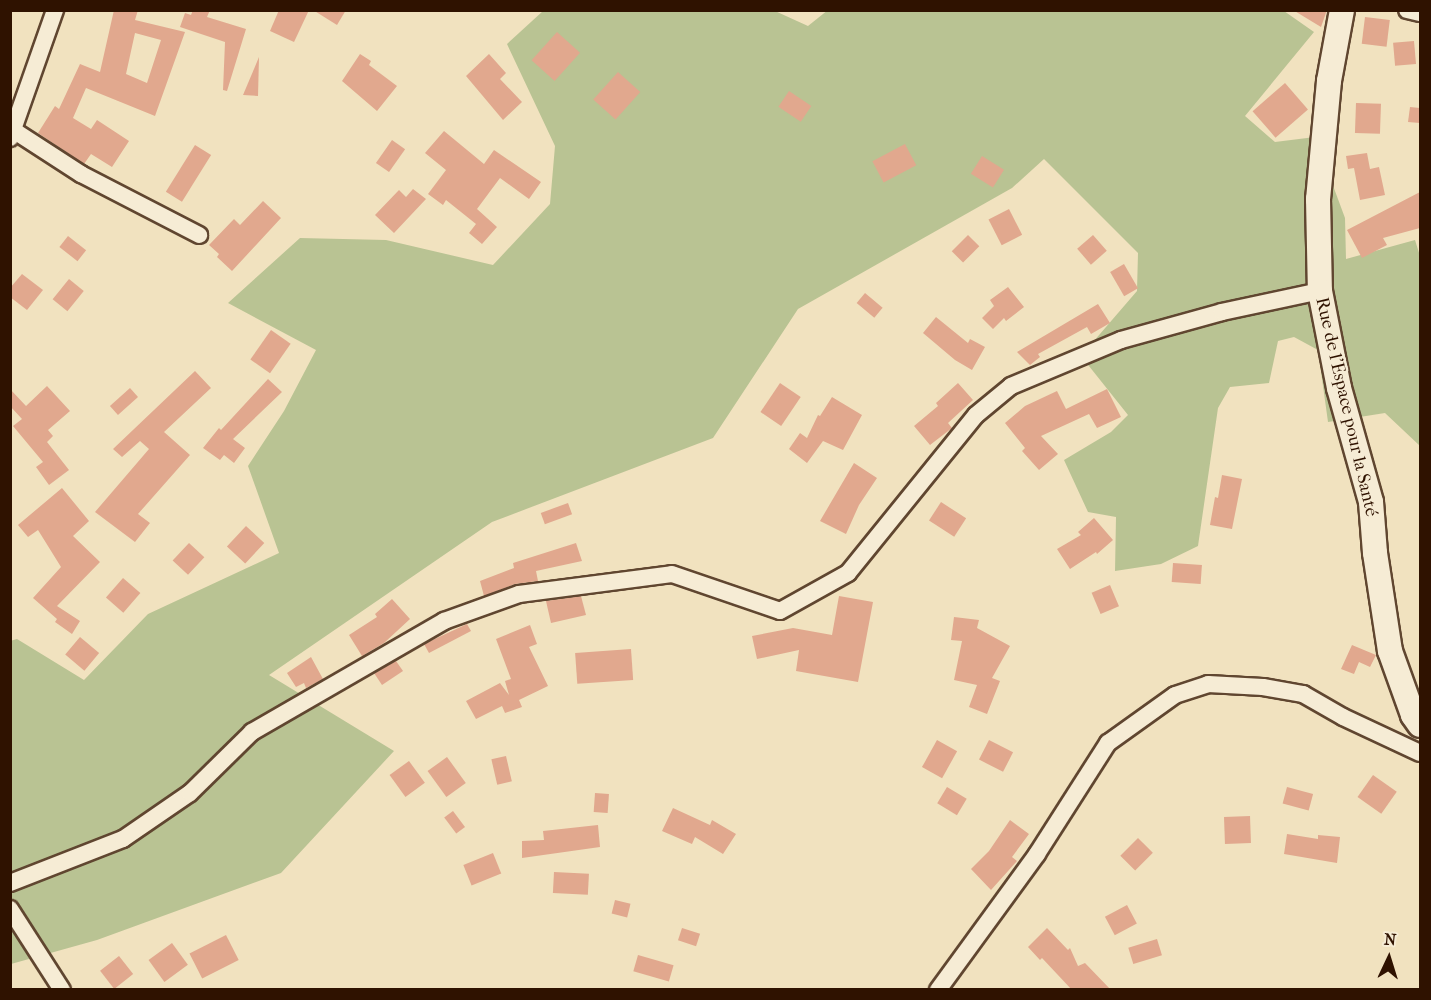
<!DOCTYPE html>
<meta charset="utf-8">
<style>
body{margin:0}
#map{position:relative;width:1431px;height:1000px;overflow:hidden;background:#f1e2bf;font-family:"IM FELL French Canon",serif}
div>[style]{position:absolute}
.green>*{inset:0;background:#b9c393}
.building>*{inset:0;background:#e1a88e;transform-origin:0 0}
.roads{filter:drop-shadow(2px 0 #604630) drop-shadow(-2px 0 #604630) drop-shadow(0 2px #604630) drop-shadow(0 -2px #604630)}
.street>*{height:16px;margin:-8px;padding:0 8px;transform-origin:8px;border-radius:8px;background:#f6ecd5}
.secondary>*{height:24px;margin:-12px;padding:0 12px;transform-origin:12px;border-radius:12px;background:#f6ecd5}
span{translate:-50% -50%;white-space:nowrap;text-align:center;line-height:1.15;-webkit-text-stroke:5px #f6ecd5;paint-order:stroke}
.street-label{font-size:18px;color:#2f1200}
.frame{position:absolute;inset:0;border:12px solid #2f1200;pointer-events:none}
.north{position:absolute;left:1359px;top:928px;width:60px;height:60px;-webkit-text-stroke:4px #f6ecd5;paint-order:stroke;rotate:4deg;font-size:16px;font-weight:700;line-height:24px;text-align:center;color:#2f1200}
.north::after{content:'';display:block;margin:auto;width:21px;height:27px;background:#2f1200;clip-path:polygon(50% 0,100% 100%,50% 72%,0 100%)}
</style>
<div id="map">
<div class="green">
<i style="clip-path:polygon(828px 10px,1284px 11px,1314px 32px,1245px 116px,1275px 142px,1315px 137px,1345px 218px,1346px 259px,1415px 240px,1420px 256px,1420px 446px,1385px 413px,1328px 422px,1318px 350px,1294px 337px,1278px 341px,1269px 383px,1230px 387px,1218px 408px,1198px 546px,1161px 564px,1115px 571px,1116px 517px,1088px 512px,1064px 460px,1111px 432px,1128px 415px,1081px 356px,1137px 291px,1138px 253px,1044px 159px,1012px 188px,798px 309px,713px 438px,492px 522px,269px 675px,394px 751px,281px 873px,97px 940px,11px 964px,10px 641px,17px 639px,84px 680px,148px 614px,279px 553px,248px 466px,284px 411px,316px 350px,228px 303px,300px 238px,386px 240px,493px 265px,550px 204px,555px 146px,507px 44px,543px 11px,775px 11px,808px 26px)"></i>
</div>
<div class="building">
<i style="clip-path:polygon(evenodd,114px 10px,138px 10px,135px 20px,185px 32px,155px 116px,86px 88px,73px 118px,91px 129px,97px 120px,129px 141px,112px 167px,91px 154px,84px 164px,38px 133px,55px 106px,59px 109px,80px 64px,100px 72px,114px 10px,135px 33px,161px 40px,147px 83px,126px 74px,135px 33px)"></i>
<i style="clip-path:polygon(193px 10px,210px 10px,207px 17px,246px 29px,227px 91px,223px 90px,225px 42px,180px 27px,185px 13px,191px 15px)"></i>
<i style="clip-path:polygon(279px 10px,309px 10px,294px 42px,270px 31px)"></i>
<i style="clip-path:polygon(313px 10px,346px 10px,337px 25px)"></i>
<i style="clip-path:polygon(1293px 10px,1327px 10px,1321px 27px)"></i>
<i style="left:1365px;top:17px;width:25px;height:27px;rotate:7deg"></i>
<i style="left:557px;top:32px;width:31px;height:38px;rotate:42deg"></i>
<i style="left:1414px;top:41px;width:23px;height:21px;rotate:85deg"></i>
<i style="clip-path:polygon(360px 54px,371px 61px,369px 65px,397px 86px,377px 111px,342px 81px)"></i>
<i style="clip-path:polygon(489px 54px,506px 73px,500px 79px,522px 102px,503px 120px,466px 76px)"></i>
<i style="clip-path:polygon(259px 57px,258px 96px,243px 95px)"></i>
<i style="left:618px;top:72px;width:30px;height:37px;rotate:42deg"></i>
<i style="left:1285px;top:83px;width:35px;height:43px;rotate:49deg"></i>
<i style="left:789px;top:91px;width:27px;height:19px;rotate:34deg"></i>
<i style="left:1356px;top:103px;width:25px;height:30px;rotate:2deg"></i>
<i style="clip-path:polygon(1410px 107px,1420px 108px,1420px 123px,1408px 122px)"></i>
<i style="clip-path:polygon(444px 131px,484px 164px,494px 150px,541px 182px,529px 199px,500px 178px,477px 209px,497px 227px,482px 244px,469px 233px,476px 224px,446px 200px,443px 205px,428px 194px,446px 170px,425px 153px)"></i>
<i style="left:392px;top:140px;width:16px;height:28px;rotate:35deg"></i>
<i style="left:905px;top:144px;width:24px;height:37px;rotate:62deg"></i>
<i style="left:195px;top:145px;width:19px;height:55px;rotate:32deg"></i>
<i style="clip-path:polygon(1367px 153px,1370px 169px,1379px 167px,1385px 195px,1360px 200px,1354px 168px,1348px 169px,1346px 156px)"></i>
<i style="left:982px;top:156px;width:26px;height:21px;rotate:32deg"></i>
<i style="clip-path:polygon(413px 189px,426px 199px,394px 233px,375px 215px,399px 190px,406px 197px)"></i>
<i style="clip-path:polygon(1420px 192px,1420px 228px,1383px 238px,1387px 245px,1362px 258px,1347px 230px)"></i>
<i style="clip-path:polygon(263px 201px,281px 218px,232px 271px,217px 257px,219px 254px,209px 245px,234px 219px,240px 225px)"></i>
<i style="left:1009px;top:209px;width:29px;height:23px;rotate:63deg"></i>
<i style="left:968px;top:235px;width:16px;height:23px;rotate:45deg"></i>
<i style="left:1093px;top:235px;width:21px;height:21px;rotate:49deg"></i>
<i style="left:68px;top:236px;width:23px;height:14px;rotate:38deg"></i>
<i style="left:1124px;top:264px;width:28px;height:16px;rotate:60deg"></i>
<i style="clip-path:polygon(22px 274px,43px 290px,27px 310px,10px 297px,10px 288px)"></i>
<i style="left:69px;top:279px;width:19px;height:26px;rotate:39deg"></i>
<i style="clip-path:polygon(1008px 287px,1024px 307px,1006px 321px,1004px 318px,993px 329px,982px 318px,994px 306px,990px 300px)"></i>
<i style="left:865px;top:293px;width:23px;height:13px;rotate:40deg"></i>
<i style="clip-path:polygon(1098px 304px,1110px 323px,1091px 334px,1087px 327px,1038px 354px,1040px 357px,1030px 365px,1017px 352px)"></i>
<i style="clip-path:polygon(936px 317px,968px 343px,970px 339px,985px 347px,972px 370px,955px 360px,923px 333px)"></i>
<i style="left:271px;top:330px;width:24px;height:36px;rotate:35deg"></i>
<i style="clip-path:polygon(195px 371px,211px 388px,164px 432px,190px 455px,138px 514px,150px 523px,135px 542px,95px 512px,149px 449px,140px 441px,122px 457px,113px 449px)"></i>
<i style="clip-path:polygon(268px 379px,282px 392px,233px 439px,245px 448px,234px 463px,224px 455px,220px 460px,203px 448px,219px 428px,221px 430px)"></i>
<i style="left:780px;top:383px;width:25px;height:35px;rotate:34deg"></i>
<i style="clip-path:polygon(958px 383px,973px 400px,948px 423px,952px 428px,930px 445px,914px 426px,938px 406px,936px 403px)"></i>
<i style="clip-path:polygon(47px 386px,70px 411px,48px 430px,53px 436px,47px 442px,69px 470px,49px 485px,36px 467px,43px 462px,13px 426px,22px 419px,10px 406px,10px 389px,26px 406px)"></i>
<i style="left:130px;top:388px;width:12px;height:27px;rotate:48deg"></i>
<i style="clip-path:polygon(1107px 389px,1121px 417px,1097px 428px,1089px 414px,1041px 436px,1058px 454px,1039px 470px,1022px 451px,1025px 448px,1005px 423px,1025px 406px,1057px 391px,1066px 409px)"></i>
<i style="clip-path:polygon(832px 397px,862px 415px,843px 450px,823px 441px,807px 463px,789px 449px,800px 433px,807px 438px,818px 415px,820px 416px)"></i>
<i style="clip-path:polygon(854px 463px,877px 478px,859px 505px,846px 534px,820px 521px)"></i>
<i style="clip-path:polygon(1222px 475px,1242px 479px,1232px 529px,1210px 525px,1215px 497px,1218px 498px)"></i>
<i style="clip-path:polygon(62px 488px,89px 521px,73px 536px,100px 562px,57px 606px,80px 621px,72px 634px,55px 622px,57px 619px,33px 598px,61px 567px,38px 530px,28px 537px,18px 525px)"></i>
<i style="left:941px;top:502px;width:30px;height:22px;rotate:33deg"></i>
<i style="left:568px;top:503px;width:12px;height:29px;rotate:70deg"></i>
<i style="clip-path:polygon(1094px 518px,1113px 540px,1097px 554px,1096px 552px,1070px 569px,1057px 549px,1081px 535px,1078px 532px)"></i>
<i style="left:246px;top:526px;width:25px;height:28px;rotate:43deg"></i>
<i style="left:189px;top:543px;width:21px;height:24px;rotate:43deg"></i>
<i style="clip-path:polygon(576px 543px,582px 561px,536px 571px,538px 581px,515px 584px,484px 596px,480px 581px,514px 568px,513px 563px)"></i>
<i style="left:1173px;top:563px;width:29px;height:19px;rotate:4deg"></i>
<i style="left:123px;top:578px;width:23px;height:26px;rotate:41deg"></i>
<i style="left:1110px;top:585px;width:23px;height:20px;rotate:67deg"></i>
<i style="clip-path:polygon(581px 596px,586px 615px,551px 623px,546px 601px)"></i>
<i style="clip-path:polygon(839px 596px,873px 602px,858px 682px,796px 671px,799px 650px,757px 659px,752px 636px,793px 628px,832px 635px)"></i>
<i style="clip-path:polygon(392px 599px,410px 619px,384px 643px,362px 656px,349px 635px,377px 617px,375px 614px)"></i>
<i style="clip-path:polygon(954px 617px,979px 620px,977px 628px,1010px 646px,992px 678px,1000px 681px,987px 714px,969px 707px,977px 685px,954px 680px,962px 641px,951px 640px)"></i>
<i style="clip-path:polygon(467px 624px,471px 631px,429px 653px,424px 644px)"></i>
<i style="clip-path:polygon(530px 625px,537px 644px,529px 647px,548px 686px,519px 700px,522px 707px,505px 713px,502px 706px,476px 719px,466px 701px,500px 683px,509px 695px,505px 681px,511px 679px,496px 639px)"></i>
<i style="left:80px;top:637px;width:25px;height:23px;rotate:40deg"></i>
<i style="clip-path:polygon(1352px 645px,1376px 655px,1370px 667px,1359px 662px,1354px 674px,1341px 669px)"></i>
<i style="left:631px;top:649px;width:31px;height:56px;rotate:86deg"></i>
<i style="clip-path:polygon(311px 657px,323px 679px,306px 688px,304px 683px,296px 687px,287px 673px)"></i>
<i style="clip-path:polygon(396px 661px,403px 671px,382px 685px,374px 673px)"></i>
<i style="left:937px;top:740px;width:23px;height:31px;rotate:29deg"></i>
<i style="left:989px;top:740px;width:27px;height:22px;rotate:27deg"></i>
<i style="left:506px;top:756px;width:26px;height:15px;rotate:77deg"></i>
<i style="left:447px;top:757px;width:32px;height:24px;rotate:54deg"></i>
<i style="left:409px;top:761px;width:27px;height:24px;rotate:54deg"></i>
<i style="left:1373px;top:775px;width:29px;height:27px;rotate:35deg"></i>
<i style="left:947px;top:787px;width:23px;height:19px;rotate:31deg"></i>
<i style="left:1287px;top:787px;width:27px;height:17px;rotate:15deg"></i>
<i style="left:595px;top:793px;width:14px;height:19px;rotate:4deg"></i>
<i style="clip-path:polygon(673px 808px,710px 825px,712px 820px,736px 834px,723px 854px,695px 837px,692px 844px,662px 831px)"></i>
<i style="left:453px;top:811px;width:20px;height:11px;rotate:53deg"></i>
<i style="left:1250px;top:816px;width:27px;height:26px;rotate:88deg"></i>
<i style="clip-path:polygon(1010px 820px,1029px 834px,1012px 857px,1017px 861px,991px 890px,971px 869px,989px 851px)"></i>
<i style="clip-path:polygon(598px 825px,600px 847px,522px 858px,522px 841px,544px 840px,543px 831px)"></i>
<i style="clip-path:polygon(1287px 834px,1318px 839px,1318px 835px,1340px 837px,1337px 863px,1284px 854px)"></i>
<i style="left:1138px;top:838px;width:21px;height:25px;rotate:45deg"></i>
<i style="left:493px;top:853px;width:22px;height:32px;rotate:68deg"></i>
<i style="left:554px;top:872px;width:35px;height:21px;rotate:3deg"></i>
<i style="left:615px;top:900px;width:16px;height:14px;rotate:14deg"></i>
<i style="left:1127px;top:905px;width:21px;height:25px;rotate:62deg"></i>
<i style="left:682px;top:928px;width:19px;height:13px;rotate:18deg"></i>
<i style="clip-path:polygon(1047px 928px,1068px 950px,1070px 948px,1078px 966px,1085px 963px,1111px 990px,1072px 990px,1042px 958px,1040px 960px,1028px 947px)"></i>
<i style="left:226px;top:935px;width:28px;height:41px;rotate:63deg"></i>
<i style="left:1157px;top:939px;width:17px;height:30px;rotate:73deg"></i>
<i style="left:172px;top:943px;width:27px;height:29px;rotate:54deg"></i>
<i style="left:638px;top:955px;width:37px;height:17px;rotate:16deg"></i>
<i style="left:119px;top:956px;width:23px;height:24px;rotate:52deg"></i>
</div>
<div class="roads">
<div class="street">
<i style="left:1407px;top:10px;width:13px;rotate:13deg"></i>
<i style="left:10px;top:128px;width:85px;rotate:32.9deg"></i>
<i style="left:81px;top:174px;width:133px;rotate:27.3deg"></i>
<i style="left:10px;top:138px;width:136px;rotate:-70.6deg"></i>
<i style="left:10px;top:883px;width:121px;rotate:-21.3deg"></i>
<i style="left:123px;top:839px;width:81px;rotate:-34.5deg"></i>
<i style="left:190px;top:793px;width:87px;rotate:-44.5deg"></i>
<i style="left:252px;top:732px;width:222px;rotate:-30deg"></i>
<i style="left:444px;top:621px;width:80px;rotate:-19.8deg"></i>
<i style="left:519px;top:594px;width:154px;rotate:-7.4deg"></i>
<i style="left:672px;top:574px;width:114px;rotate:18.9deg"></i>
<i style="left:780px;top:611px;width:78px;rotate:-29.2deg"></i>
<i style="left:848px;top:573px;width:203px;rotate:-51deg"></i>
<i style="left:976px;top:415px;width:45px;rotate:-39.6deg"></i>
<i style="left:1011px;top:386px;width:119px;rotate:-22.7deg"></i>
<i style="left:1121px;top:340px;width:105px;rotate:-15.5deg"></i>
<i style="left:1222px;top:312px;width:100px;rotate:-12.1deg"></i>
<i style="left:10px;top:909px;width:96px;rotate:57.3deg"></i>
<i style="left:938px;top:990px;width:168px;rotate:-53.9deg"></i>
<i style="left:1037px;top:854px;width:132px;rotate:-57.4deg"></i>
<i style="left:1108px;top:743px;width:82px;rotate:-35.6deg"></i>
<i style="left:1175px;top:695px;width:35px;rotate:-18deg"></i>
<i style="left:1208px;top:684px;width:55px;rotate:3.1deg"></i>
<i style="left:1263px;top:687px;width:41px;rotate:9.9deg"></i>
<i style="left:1303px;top:694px;width:46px;rotate:29.9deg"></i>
<i style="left:1343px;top:717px;width:85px;rotate:25.1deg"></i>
</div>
<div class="secondary">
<i style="left:1342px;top:10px;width:72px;rotate:100.4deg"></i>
<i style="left:1329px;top:81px;width:119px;rotate:95.3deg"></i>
<i style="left:1318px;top:199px;width:92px;rotate:88.8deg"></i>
<i style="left:1320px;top:291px;width:99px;rotate:78.9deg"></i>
<i style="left:1339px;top:388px;width:118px;rotate:74.3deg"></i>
<i style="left:1371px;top:502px;width:51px;rotate:85.5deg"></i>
<i style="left:1375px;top:553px;width:99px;rotate:81.3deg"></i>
<i style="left:1390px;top:651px;width:68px;rotate:70.2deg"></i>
<i style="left:1413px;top:715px;width:12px;rotate:55deg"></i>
</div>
</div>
<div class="street-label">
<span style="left:1346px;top:407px;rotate:77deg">Rue de l'Espace pour la Santé</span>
</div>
<div class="frame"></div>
<div class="north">N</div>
</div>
